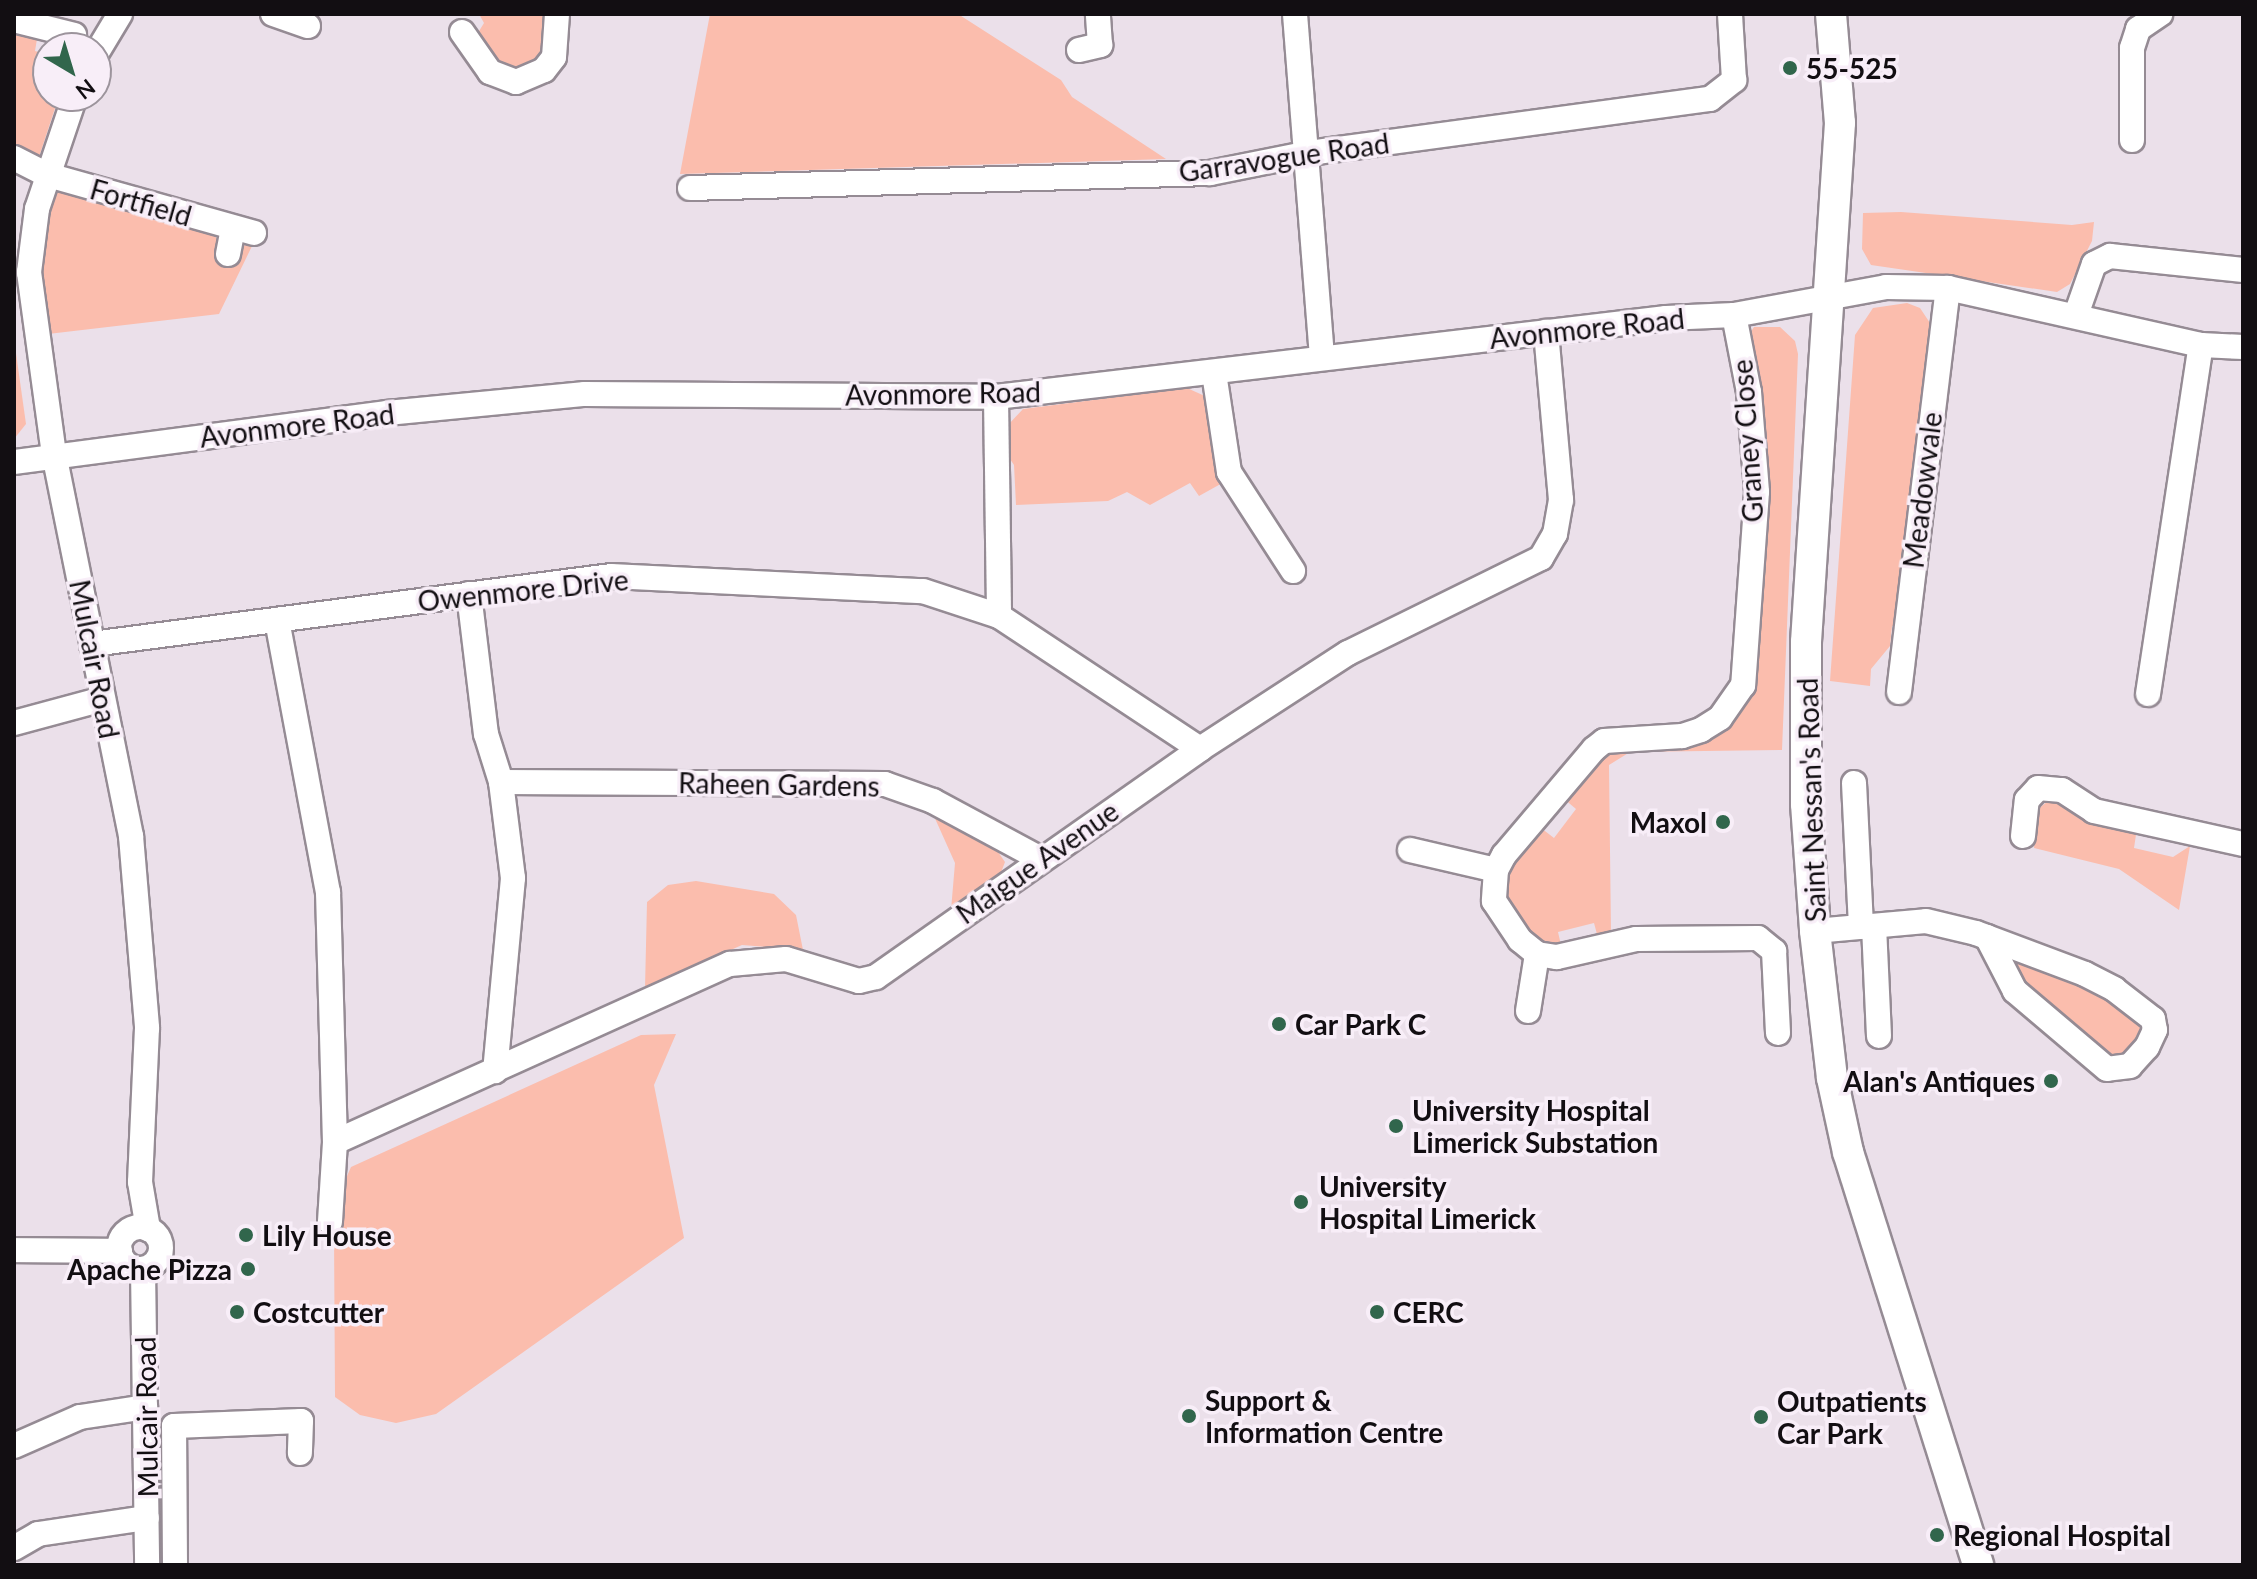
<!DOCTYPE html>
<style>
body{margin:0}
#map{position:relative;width:2257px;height:1579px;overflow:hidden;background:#ebe0ea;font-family:Lato,sans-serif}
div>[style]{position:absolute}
.green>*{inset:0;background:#fbbdad}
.roads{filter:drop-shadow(2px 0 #958b94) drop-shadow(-2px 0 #958b94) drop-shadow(0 2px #958b94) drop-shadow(0 -2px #958b94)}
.minor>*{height:24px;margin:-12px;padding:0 12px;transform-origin:12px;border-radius:12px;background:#fff}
.minor>.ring{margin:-12px;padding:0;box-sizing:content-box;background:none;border:24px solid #fff;border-radius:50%}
.major>*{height:30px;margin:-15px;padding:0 15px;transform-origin:15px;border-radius:15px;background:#fff}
.dots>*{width:22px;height:22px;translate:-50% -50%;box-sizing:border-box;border:4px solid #f8eef8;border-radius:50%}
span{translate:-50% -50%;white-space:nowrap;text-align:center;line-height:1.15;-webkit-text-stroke:7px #f8eef8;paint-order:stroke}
.poi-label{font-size:28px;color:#120e12;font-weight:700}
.left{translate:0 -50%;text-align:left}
.right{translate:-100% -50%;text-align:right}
.street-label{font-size:28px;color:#120e12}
.frame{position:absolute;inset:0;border:16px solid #120e12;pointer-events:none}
.north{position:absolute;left:32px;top:32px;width:80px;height:80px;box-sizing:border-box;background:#f8eef8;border:2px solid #9c949c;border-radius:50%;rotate:142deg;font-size:22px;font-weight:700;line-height:32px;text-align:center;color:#120e12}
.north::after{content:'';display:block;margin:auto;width:28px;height:36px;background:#31664c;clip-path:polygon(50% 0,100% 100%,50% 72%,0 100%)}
</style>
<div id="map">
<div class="green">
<i style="clip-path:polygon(479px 14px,547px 14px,551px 27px,541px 61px,525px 71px,499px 66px,476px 36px,484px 23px)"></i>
<i style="clip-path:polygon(710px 14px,958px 14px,1061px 80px,1072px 97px,1166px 159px,680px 174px)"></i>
<i style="clip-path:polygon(14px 33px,37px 39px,35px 51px,48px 55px,48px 96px,59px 96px,38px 160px,14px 148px)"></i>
<i style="clip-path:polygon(59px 189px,210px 230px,218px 240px,217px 258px,233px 263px,240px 246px,253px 244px,219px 314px,48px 334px,40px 272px,41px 231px)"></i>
<i style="clip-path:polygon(1901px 212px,2072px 225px,2094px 222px,2092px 241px,2070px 284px,2057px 292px,1871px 265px,1862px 249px,1863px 213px)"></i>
<i style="clip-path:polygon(1907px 303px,1920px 308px,1932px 326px,1899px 626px,1892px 626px,1890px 646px,1871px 669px,1870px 686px,1830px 681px,1855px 335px,1873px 308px)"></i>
<i style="clip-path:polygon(1754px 327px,1780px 327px,1795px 341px,1798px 354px,1782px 750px,1630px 752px,1609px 765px,1611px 934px,1598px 938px,1594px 923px,1558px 932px,1561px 945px,1542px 946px,1502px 902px,1508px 867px,1541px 828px,1554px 838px,1576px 809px,1563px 798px,1600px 753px,1727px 724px,1755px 681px,1766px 436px,1750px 333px)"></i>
<i style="clip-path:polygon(14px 339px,26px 424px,14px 439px)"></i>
<i style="clip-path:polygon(1187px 388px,1207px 397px,1226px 481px,1199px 496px,1190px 483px,1150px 505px,1127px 492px,1108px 501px,1016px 505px,1014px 465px,1006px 453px,1009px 424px,1023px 409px)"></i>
<i style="clip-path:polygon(2058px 801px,2137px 828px,2134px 848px,2173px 857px,2190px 846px,2179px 910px,2119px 869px,2034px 848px,2038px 809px,2047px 802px)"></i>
<i style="clip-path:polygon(933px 814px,996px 849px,1005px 862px,1000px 875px,951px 910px,955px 863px)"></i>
<i style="clip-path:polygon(696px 881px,774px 894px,796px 915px,803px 950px,742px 945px,645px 988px,647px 902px,668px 885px)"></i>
<i style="clip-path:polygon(2015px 959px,2071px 975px,2144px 1023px,2145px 1035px,2130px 1056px,2106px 1058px,2017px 982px,2010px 963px)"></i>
<i style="clip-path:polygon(676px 1034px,654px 1085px,684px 1238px,436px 1414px,396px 1423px,360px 1415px,335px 1397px,334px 1232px,340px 1192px,351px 1167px,641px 1035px)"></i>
</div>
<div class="roads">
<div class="minor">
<i style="left:273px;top:14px;width:37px;rotate:19deg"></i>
<i style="left:1295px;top:14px;width:344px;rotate:85.5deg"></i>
<i style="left:14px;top:20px;width:62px;rotate:14deg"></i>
<i style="left:462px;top:32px;width:49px;rotate:55deg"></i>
<i style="left:490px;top:72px;width:28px;rotate:21deg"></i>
<i style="left:516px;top:82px;width:30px;rotate:-23deg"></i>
<i style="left:544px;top:70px;width:16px;rotate:-52deg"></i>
<i style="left:554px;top:57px;width:43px;rotate:-86deg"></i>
<i style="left:1079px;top:50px;width:22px;rotate:-13deg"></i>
<i style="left:1100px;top:45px;width:31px;rotate:-94deg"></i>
<i style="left:96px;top:54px;width:47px;rotate:-59deg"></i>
<i style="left:75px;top:96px;width:119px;rotate:108.6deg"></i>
<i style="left:37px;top:209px;width:64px;rotate:97.2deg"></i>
<i style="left:29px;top:272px;width:184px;rotate:82.2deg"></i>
<i style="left:54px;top:454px;width:390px;rotate:78.6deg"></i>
<i style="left:131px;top:836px;width:193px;rotate:85.2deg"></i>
<i style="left:147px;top:1028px;width:154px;rotate:92.6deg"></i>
<i style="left:140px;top:1182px;width:48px;rotate:80.3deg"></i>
<i style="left:2132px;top:140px;width:92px;rotate:-90deg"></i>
<i style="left:2132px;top:48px;width:20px;rotate:-72deg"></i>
<i style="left:2138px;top:29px;width:27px;rotate:-34deg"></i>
<i style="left:14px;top:158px;width:38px;rotate:27deg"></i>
<i style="left:48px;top:175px;width:214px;rotate:15.7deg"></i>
<i style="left:690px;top:188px;width:520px;rotate:-1.65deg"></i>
<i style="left:1210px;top:173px;width:101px;rotate:-11.4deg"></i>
<i style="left:1309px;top:153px;width:405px;rotate:-7.7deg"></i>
<i style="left:1710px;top:99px;width:31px;rotate:-38deg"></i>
<i style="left:1734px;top:80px;width:66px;rotate:-93.5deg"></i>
<i style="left:228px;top:254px;width:26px;rotate:-79deg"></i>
<i style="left:1734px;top:315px;width:78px;rotate:79deg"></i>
<i style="left:1749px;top:392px;width:100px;rotate:85.4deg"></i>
<i style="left:1757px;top:492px;width:194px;rotate:94.1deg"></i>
<i style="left:1743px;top:685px;width:40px;rotate:124.9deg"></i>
<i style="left:1720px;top:718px;width:22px;rotate:148deg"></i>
<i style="left:1701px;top:730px;width:20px;rotate:162deg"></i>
<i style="left:1682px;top:736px;width:78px;rotate:176.3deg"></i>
<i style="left:1604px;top:741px;width:13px;rotate:141deg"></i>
<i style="left:1594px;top:749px;width:139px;rotate:130.3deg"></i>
<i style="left:1504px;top:855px;width:17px;rotate:118deg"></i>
<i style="left:1496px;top:870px;width:31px;rotate:94deg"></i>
<i style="left:1494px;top:901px;width:47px;rotate:56.3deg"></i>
<i style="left:1520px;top:940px;width:22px;rotate:39deg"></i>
<i style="left:1537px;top:954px;width:20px;rotate:9deg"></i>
<i style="left:1557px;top:957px;width:81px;rotate:-12.8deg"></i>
<i style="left:1636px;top:939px;width:122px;rotate:-0.5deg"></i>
<i style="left:1758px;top:938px;width:21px;rotate:39deg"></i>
<i style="left:1774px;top:951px;width:82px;rotate:87.2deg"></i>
<i style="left:2076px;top:315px;width:54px;rotate:-70.6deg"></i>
<i style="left:2094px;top:264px;width:18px;rotate:-27deg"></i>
<i style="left:2110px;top:256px;width:134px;rotate:6deg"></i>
<i style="left:1214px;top:373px;width:100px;rotate:81.4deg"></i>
<i style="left:1229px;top:472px;width:118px;rotate:57.1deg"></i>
<i style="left:996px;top:397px;width:219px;rotate:89.2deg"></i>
<i style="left:999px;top:616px;width:241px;rotate:33.5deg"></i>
<i style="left:1200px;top:749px;width:176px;rotate:-33deg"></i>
<i style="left:1348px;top:653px;width:215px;rotate:-26.2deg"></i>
<i style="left:1541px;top:558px;width:28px;rotate:-60deg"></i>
<i style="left:1555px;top:534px;width:35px;rotate:-80deg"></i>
<i style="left:1561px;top:500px;width:169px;rotate:-95.1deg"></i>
<i style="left:14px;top:462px;width:376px;rotate:-7.5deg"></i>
<i style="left:387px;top:413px;width:199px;rotate:-5.5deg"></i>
<i style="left:585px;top:394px;width:411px;rotate:0.4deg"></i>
<i style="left:996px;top:397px;width:675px;rotate:-6.72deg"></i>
<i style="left:1666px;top:318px;width:68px;rotate:-2.5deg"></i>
<i style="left:1734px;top:315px;width:155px;rotate:-10.4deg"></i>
<i style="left:1886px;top:287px;width:62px;rotate:0.9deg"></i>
<i style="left:1948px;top:288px;width:259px;rotate:12.7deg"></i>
<i style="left:2201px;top:345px;width:42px;rotate:2.7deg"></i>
<i style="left:469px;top:594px;width:141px;rotate:83.1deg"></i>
<i style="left:486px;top:734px;width:50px;rotate:72.6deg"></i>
<i style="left:501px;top:782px;width:97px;rotate:82.9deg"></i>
<i style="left:513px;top:878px;width:194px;rotate:95.3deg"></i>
<i style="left:277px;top:620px;width:277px;rotate:79.4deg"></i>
<i style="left:328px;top:892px;width:250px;rotate:88.4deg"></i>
<i style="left:335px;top:1142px;width:80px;rotate:93.6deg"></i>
<i style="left:92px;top:644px;width:523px;rotate:-7.46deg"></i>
<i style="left:611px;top:576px;width:312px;rotate:2.8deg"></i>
<i style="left:923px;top:591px;width:80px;rotate:18.2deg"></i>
<i style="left:1899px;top:692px;width:407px;rotate:-83.1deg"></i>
<i style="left:2148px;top:694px;width:353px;rotate:-81.4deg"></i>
<i style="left:14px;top:723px;width:92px;rotate:-15.1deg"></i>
<i style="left:501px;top:782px;width:384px;rotate:0.3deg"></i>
<i style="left:885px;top:784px;width:51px;rotate:19.5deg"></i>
<i style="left:933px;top:801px;width:120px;rotate:28.3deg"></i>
<i style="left:1854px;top:783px;width:144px;rotate:87.2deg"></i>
<i style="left:2023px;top:836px;width:36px;rotate:-84deg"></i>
<i style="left:2027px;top:800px;width:16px;rotate:-47deg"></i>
<i style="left:2038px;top:788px;width:24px;rotate:5deg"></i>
<i style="left:2062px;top:790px;width:38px;rotate:33deg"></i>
<i style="left:2094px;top:811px;width:153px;rotate:12.5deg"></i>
<i style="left:1410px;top:850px;width:88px;rotate:13.1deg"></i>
<i style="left:1874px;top:926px;width:110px;rotate:87.4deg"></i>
<i style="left:1815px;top:931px;width:111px;rotate:-5.1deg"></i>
<i style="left:1926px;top:921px;width:51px;rotate:13.5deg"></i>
<i style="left:1976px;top:933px;width:116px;rotate:20.6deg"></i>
<i style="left:2085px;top:974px;width:33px;rotate:27deg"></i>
<i style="left:2114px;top:989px;width:49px;rotate:37.6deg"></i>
<i style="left:2153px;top:1019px;width:11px;rotate:80deg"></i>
<i style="left:2155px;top:1030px;width:19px;rotate:115deg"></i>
<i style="left:2147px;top:1047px;width:25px;rotate:132deg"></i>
<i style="left:2130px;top:1066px;width:23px;rotate:173deg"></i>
<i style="left:2107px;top:1069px;width:121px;rotate:-139.7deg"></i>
<i style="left:2015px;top:991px;width:61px;rotate:-117.4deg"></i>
<i style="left:1528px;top:1011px;width:58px;rotate:-81deg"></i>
<i style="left:335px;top:1142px;width:433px;rotate:-24.3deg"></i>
<i style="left:730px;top:964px;width:56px;rotate:-5.1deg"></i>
<i style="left:786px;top:959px;width:76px;rotate:16.8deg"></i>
<i style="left:859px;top:981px;width:17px;rotate:-13deg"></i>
<i style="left:876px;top:977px;width:396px;rotate:-35.1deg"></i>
<i class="ring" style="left:119px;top:1227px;width:18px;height:18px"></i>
<i style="left:14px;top:1250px;width:106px;rotate:0.5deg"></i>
<i style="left:143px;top:1269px;width:296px;rotate:89.2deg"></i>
<i style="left:14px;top:1446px;width:72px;rotate:-23.7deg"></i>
<i style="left:80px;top:1417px;width:66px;rotate:-8.7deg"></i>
<i style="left:14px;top:1548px;width:28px;rotate:-30deg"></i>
<i style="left:38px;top:1534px;width:110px;rotate:-8.4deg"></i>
<i style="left:175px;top:1565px;width:139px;rotate:-90.4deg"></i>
<i style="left:174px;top:1426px;width:127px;rotate:-2.3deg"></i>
<i style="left:301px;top:1421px;width:32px;rotate:92deg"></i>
</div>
<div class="major">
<i style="left:1831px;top:14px;width:109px;rotate:85.3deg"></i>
<i style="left:1840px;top:123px;width:520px;rotate:93.75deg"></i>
<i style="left:1806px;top:642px;width:162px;rotate:90deg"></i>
<i style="left:1806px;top:804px;width:127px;rotate:85.9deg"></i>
<i style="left:1815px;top:931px;width:148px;rotate:83.4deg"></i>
<i style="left:1832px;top:1078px;width:76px;rotate:77.8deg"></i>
<i style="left:1848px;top:1152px;width:433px;rotate:72.5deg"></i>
</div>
</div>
<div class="dots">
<i style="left:1790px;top:68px;background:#31664c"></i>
<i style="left:1723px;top:822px;background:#31664c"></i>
<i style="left:1279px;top:1024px;background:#31664c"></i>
<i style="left:2051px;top:1081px;background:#31664c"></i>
<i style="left:1396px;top:1126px;background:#31664c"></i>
<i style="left:1301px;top:1202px;background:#31664c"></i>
<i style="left:246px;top:1235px;background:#31664c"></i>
<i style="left:248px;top:1269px;background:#31664c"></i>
<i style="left:237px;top:1312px;background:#31664c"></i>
<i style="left:1377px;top:1312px;background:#31664c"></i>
<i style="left:1189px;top:1416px;background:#31664c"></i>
<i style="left:1761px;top:1417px;background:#31664c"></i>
<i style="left:1937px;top:1535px;background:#31664c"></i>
</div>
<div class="poi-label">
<span class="left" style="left:1806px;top:68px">55-525</span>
<span class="right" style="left:1707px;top:822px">Maxol</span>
<span class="left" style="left:1295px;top:1024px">Car Park C</span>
<span class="right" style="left:2035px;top:1081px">Alan's Antiques</span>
<span class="left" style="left:1412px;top:1126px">University Hospital<br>Limerick Substation</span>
<span class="left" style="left:1319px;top:1202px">University<br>Hospital Limerick</span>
<span class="left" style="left:262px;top:1235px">Lily House</span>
<span class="right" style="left:232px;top:1269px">Apache Pizza</span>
<span class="left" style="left:253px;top:1312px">Costcutter</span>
<span class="left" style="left:1393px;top:1312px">CERC</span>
<span class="left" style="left:1205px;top:1416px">Support &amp;<br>Information Centre</span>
<span class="left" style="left:1777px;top:1417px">Outpatients<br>Car Park</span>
<span class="left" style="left:1953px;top:1535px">Regional Hospital</span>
</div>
<div class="street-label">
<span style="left:1284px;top:157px;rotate:-8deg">Garravogue Road</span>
<span style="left:141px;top:202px;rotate:16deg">Fortfield</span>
<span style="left:1587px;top:328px;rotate:-6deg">Avonmore Road</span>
<span style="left:943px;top:393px;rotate:-1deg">Avonmore Road</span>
<span style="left:297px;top:425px;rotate:-7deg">Avonmore Road</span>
<span style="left:1747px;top:441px;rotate:-94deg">Graney Close</span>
<span style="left:1922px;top:490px;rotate:-83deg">Meadowvale</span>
<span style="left:523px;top:590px;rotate:-6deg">Owenmore Drive</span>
<span style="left:95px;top:659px;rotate:79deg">Mulcair Road</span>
<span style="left:779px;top:784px;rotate:1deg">Raheen Gardens</span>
<span style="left:1811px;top:800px;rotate:-92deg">Saint Nessan's Road</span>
<span style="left:1037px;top:862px;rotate:-35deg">Maigue Avenue</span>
<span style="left:146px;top:1417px;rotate:-91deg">Mulcair Road</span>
</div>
<div class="frame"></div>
<div class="north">N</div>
</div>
